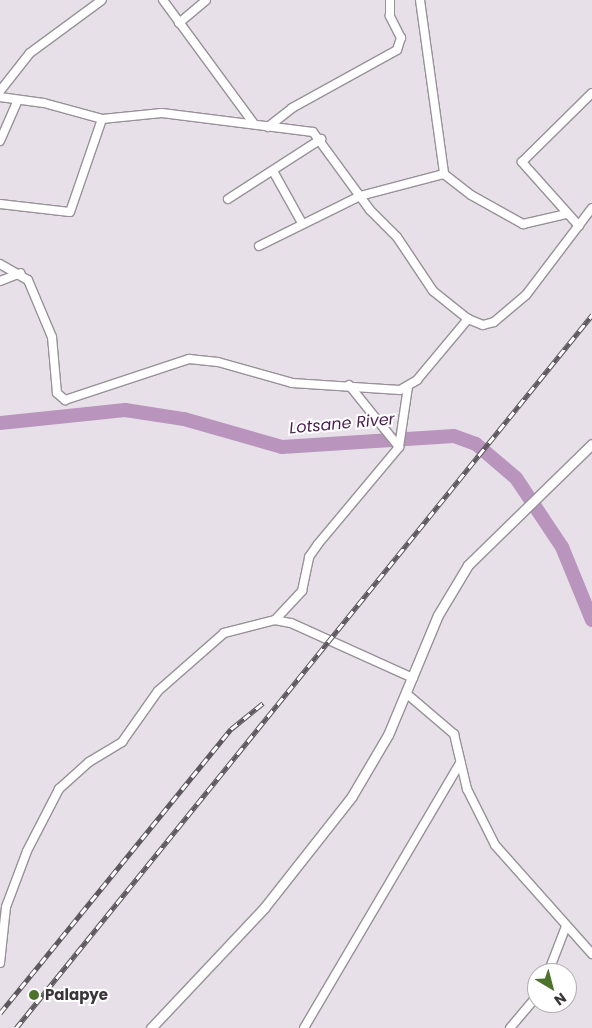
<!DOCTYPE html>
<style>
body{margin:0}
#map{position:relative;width:592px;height:1028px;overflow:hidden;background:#e8e0e9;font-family:Poppins,sans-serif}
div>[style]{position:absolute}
.river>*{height:14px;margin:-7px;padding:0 7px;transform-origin:7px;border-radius:7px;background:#b995be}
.roads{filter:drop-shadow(1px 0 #999199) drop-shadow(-1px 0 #999199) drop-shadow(0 1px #999199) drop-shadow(0 -1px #999199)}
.minor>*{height:8px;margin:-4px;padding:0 4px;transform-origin:4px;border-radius:4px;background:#fff}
.tertiary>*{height:9px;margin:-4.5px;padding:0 4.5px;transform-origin:4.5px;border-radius:4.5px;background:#fff}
.rail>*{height:4.5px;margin-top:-2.25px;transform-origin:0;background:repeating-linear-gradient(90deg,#fff 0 8px,#5d585d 0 16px);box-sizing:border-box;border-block:1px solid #5d585d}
.dots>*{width:14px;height:14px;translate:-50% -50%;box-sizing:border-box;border:2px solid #fff;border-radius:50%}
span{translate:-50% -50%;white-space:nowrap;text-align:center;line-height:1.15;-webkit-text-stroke:4px #fff;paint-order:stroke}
.poi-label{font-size:15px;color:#393539;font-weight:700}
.left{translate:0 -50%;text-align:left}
.water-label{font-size:16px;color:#491c4f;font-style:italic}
.north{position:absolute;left:527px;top:963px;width:50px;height:50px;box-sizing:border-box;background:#fff;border:1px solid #b0aeb0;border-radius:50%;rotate:143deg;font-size:14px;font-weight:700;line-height:20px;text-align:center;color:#393539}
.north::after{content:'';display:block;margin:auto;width:18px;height:22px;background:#4d722c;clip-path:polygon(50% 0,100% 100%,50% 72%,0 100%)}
</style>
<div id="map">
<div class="river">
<i style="left:0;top:423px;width:126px;rotate:-5.9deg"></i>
<i style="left:125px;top:410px;width:60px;rotate:8.7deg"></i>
<i style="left:184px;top:419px;width:102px;rotate:15.9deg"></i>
<i style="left:282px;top:447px;width:172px;rotate:-3.7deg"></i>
<i style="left:454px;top:436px;width:23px;rotate:20deg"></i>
<i style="left:476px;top:444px;width:52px;rotate:40.4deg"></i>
<i style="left:516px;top:478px;width:83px;rotate:56.3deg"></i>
<i style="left:562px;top:547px;width:79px;rotate:67.7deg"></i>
</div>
<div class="roads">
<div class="minor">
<i style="left:163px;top:0;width:154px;rotate:53.7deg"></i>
<i style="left:420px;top:0;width:176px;rotate:82.1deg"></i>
<i style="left:179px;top:23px;width:35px;rotate:-40deg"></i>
<i style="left:0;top:91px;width:48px;rotate:-51.7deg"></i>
<i style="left:30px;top:53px;width:89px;rotate:-36.4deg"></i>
<i style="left:0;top:97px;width:44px;rotate:7.8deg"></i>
<i style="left:44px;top:103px;width:60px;rotate:15.4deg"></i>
<i style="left:102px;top:119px;width:60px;rotate:-5.7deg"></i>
<i style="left:162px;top:113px;width:152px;rotate:7.2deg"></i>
<i style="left:313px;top:132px;width:97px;rotate:53.8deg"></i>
<i style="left:370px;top:210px;width:38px;rotate:45deg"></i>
<i style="left:397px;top:237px;width:65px;rotate:56.3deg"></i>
<i style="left:433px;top:291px;width:45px;rotate:38.7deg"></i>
<i style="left:468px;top:319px;width:16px;rotate:22deg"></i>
<i style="left:483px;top:325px;width:11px;rotate:-15deg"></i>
<i style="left:494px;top:322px;width:42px;rotate:-40.2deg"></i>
<i style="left:526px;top:295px;width:109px;rotate:-52.8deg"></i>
<i style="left:268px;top:127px;width:31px;rotate:-38deg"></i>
<i style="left:292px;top:108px;width:120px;rotate:-28.9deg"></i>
<i style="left:397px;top:50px;width:13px;rotate:-72deg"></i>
<i style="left:401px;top:38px;width:25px;rotate:-117deg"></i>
<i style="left:390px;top:16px;width:16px;rotate:-90deg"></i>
<i style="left:0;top:141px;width:43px;rotate:-66.4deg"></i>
<i style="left:273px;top:171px;width:60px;rotate:60.9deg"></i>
<i style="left:228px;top:199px;width:111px;rotate:-32.8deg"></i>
<i style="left:0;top:204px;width:70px;rotate:6.5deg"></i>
<i style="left:70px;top:212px;width:98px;rotate:-71deg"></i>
<i style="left:579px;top:226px;width:86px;rotate:-131.7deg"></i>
<i style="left:522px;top:162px;width:98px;rotate:-44.6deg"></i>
<i style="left:259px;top:246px;width:113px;rotate:-26.3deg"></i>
<i style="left:360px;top:196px;width:87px;rotate:-14.7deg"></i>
<i style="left:444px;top:174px;width:34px;rotate:38deg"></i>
<i style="left:471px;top:195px;width:60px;rotate:29.1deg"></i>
<i style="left:523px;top:224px;width:44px;rotate:-13.1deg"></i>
<i style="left:0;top:264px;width:32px;rotate:30deg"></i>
<i style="left:28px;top:280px;width:62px;rotate:67.2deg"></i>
<i style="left:52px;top:337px;width:56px;rotate:84.9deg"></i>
<i style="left:57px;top:393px;width:11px;rotate:41deg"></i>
<i style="left:65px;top:400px;width:131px;rotate:-18.3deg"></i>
<i style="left:189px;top:359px;width:29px;rotate:6deg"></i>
<i style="left:218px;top:362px;width:77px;rotate:15.8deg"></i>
<i style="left:292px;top:383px;width:108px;rotate:3.7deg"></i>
<i style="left:400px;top:390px;width:20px;rotate:-30deg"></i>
<i style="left:417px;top:380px;width:80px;rotate:-50.1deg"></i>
<i style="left:0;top:281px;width:22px;rotate:-21deg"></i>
<i style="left:349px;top:385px;width:80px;rotate:51.1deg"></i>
<i style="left:275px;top:620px;width:40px;rotate:-47deg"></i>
<i style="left:302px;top:591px;width:35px;rotate:-78deg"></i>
<i style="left:309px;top:557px;width:16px;rotate:-55deg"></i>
<i style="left:318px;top:544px;width:126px;rotate:-50.1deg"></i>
<i style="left:399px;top:447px;width:61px;rotate:-81.5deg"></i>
<i style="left:407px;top:694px;width:62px;rotate:40.4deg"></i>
<i style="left:454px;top:734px;width:57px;rotate:76.7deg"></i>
<i style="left:467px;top:789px;width:63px;rotate:63.4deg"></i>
<i style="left:495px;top:845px;width:146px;rotate:48.3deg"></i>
<i style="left:0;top:963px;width:56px;rotate:-83.9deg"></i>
<i style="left:6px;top:907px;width:60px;rotate:-69.4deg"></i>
<i style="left:27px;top:851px;width:70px;rotate:-62.7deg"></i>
<i style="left:59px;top:789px;width:40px;rotate:-42deg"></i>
<i style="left:89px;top:762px;width:39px;rotate:-31deg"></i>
<i style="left:122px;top:742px;width:62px;rotate:-54.8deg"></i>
<i style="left:158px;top:691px;width:88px;rotate:-41.3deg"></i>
<i style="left:224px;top:633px;width:53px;rotate:-14.3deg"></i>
<i style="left:275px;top:620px;width:16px;rotate:11deg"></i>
<i style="left:291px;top:623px;width:134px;rotate:24.3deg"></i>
<i style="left:548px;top:973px;width:50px;rotate:-69deg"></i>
<i style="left:304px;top:1028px;width:308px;rotate:-59.5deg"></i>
<i style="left:510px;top:1028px;width:42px;rotate:-49.8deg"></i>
</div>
<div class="tertiary">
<i style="left:151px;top:1028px;width:165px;rotate:-46.7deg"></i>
<i style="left:264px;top:908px;width:142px;rotate:-51.8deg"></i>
<i style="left:352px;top:796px;width:71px;rotate:-59.5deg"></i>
<i style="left:388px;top:735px;width:130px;rotate:-67.4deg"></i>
<i style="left:438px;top:615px;width:58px;rotate:-59deg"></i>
<i style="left:468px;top:565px;width:173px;rotate:-44.3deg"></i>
</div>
</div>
<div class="rail">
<i style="left:0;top:1013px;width:366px;rotate:-50.9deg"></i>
<i style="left:231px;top:729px;width:41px;rotate:-39.1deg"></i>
<i style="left:16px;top:1028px;width:917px;rotate:-51.07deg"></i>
</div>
<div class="dots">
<i style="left:34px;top:995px;background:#4d722c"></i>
</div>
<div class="poi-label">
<span class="left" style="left:45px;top:995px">Palapye</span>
</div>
<div class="water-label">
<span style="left:342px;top:424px;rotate:-5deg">Lotsane River</span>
</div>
<div class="north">N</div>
</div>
